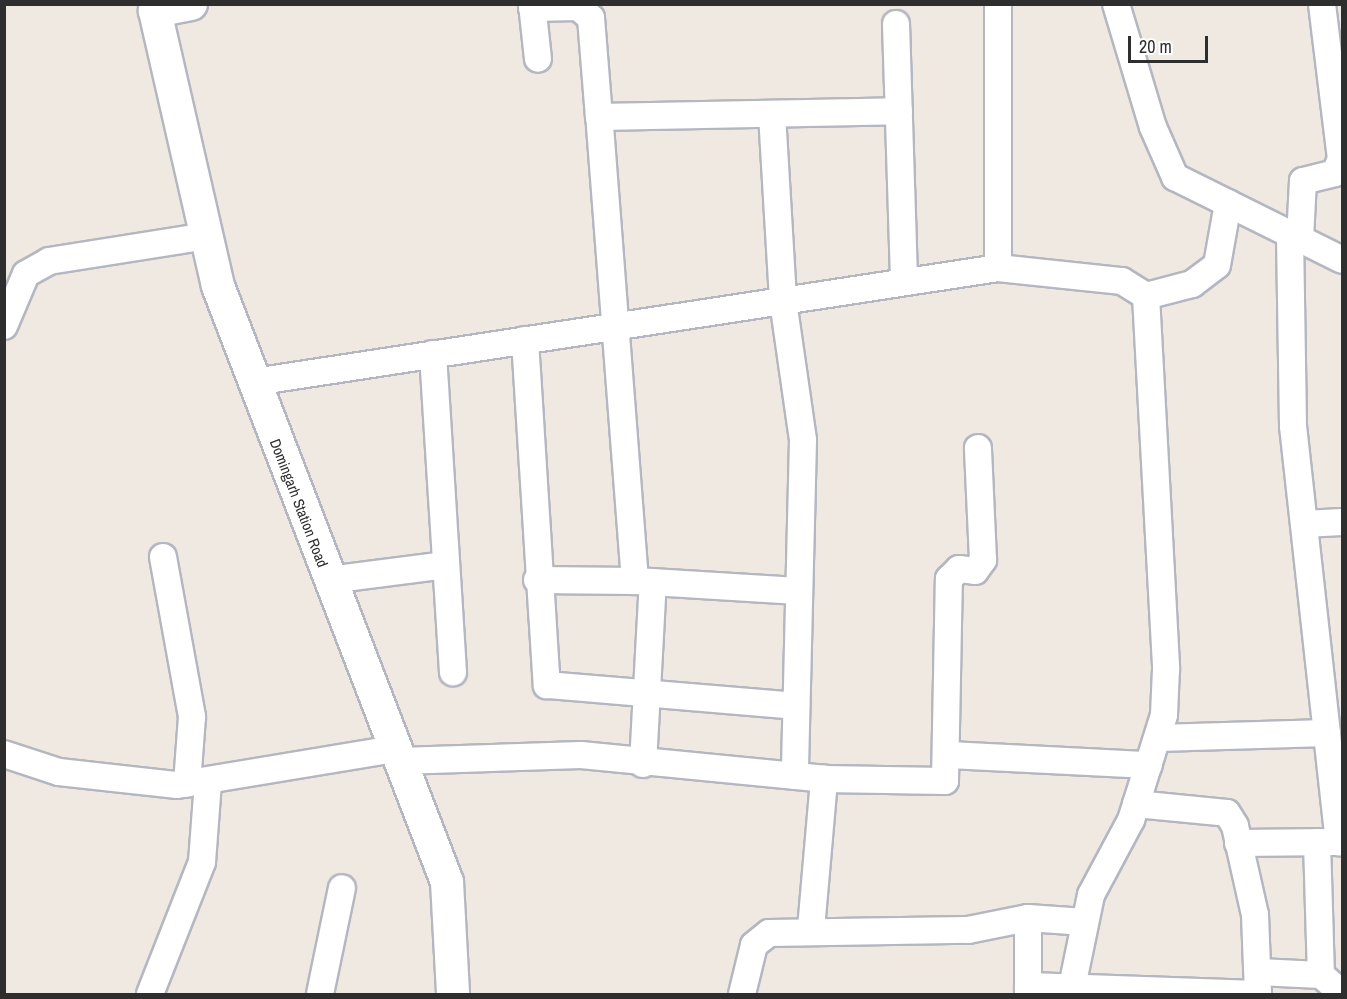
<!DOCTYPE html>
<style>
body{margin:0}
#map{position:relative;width:1347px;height:999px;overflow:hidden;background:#efe9e1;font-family:"Archivo Narrow",sans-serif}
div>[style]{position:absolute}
.roads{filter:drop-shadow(2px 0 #b4b7c1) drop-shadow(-2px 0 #b4b7c1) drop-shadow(0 2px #b4b7c1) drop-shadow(0 -2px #b4b7c1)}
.minor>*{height:26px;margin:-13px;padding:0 13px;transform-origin:13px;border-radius:13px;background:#fff}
.tertiary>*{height:32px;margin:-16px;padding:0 16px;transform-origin:16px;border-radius:16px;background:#fff}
span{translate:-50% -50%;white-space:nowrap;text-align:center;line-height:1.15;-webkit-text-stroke:4.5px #fff;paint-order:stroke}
.street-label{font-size:15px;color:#2e2e2e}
.frame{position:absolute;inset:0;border:6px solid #2e2e2e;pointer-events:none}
.scale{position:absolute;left:1128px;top:36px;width:80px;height:27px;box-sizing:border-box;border:3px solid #2e2e2e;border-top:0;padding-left:8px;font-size:18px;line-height:21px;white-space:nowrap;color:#2e2e2e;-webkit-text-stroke:4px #fff;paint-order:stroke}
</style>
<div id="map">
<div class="roads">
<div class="minor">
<i style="left:532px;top:4px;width:55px;rotate:83.8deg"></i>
<i style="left:1116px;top:4px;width:128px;rotate:73.3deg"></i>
<i style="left:1153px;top:127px;width:55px;rotate:66.3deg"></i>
<i style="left:1175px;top:177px;width:186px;rotate:26.4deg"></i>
<i style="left:532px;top:8px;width:46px;rotate:-1.2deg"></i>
<i style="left:578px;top:7px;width:17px;rotate:40deg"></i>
<i style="left:591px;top:18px;width:99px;rotate:85.4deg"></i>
<i style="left:896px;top:24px;width:258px;rotate:88.2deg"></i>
<i style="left:772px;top:114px;width:187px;rotate:86.6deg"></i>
<i style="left:783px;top:301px;width:140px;rotate:81.8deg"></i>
<i style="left:803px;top:440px;width:336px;rotate:91.4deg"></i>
<i style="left:1290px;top:235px;width:191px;rotate:89.1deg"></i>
<i style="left:1293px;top:426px;width:419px;rotate:83.7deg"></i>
<i style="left:1300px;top:238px;width:57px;rotate:-87deg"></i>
<i style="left:1303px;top:181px;width:33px;rotate:-14deg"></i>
<i style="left:1335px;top:173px;width:15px;rotate:-67deg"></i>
<i style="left:1341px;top:159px;width:156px;rotate:-97deg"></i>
<i style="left:998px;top:268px;width:264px;rotate:-90deg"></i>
<i style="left:1146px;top:296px;width:48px;rotate:-14.6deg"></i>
<i style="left:1192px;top:284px;width:31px;rotate:-37deg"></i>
<i style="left:1217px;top:265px;width:63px;rotate:-79.9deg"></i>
<i style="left:4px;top:326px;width:56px;rotate:-67.1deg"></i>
<i style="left:26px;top:274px;width:26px;rotate:-29deg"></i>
<i style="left:49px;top:261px;width:159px;rotate:-9deg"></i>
<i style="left:525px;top:340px;width:346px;rotate:86.4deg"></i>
<i style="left:547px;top:685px;width:250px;rotate:4.8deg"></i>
<i style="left:433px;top:354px;width:319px;rotate:86.4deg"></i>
<i style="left:254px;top:382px;width:753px;rotate:-8.71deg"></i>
<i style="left:998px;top:268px;width:125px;rotate:6deg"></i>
<i style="left:1122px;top:281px;width:28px;rotate:32deg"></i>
<i style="left:1146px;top:296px;width:374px;rotate:86.9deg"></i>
<i style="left:1166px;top:669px;width:46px;rotate:92.5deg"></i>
<i style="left:1164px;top:715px;width:110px;rotate:107.4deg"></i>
<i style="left:1131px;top:820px;width:85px;rotate:118.1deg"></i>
<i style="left:1091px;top:895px;width:94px;rotate:101.7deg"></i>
<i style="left:1304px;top:524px;width:38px;rotate:-3deg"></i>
<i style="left:163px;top:557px;width:163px;rotate:79.7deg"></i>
<i style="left:192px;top:717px;width:67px;rotate:94.3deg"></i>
<i style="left:329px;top:580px;width:118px;rotate:-7.3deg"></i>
<i style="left:537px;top:580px;width:98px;rotate:0.6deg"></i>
<i style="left:798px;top:591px;width:163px;rotate:-176.5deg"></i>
<i style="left:635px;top:581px;width:465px;rotate:-94.4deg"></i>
<i style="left:599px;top:117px;width:300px;rotate:-1.1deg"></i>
<i style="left:1158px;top:738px;width:169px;rotate:-1.7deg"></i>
<i style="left:4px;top:754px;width:58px;rotate:18.1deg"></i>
<i style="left:59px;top:772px;width:119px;rotate:6.3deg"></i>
<i style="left:177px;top:785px;width:221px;rotate:-9.4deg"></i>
<i style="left:949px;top:755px;width:200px;rotate:2.9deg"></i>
<i style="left:400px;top:761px;width:181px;rotate:-1.9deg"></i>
<i style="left:581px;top:755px;width:244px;rotate:5.6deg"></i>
<i style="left:824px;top:779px;width:121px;rotate:0.9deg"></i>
<i style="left:945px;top:781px;width:202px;rotate:-88.9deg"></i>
<i style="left:949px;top:579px;width:14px;rotate:-45deg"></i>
<i style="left:959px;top:569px;width:16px;rotate:7deg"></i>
<i style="left:975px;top:571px;width:14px;rotate:-54deg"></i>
<i style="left:983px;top:560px;width:112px;rotate:-92.6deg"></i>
<i style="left:643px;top:764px;width:182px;rotate:-86.9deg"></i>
<i style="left:1136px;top:804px;width:91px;rotate:5.6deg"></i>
<i style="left:1227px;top:813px;width:15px;rotate:58deg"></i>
<i style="left:1235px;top:826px;width:91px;rotate:77.3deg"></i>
<i style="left:1255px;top:915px;width:79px;rotate:87.8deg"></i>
<i style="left:1317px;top:842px;width:133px;rotate:88.3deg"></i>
<i style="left:1238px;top:843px;width:96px;rotate:-0.6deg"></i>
<i style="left:811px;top:929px;width:151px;rotate:-85deg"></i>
<i style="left:1258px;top:972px;width:63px;rotate:2.7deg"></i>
<i style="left:1321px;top:975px;width:28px;rotate:41deg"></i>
<i style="left:1028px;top:986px;width:230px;rotate:2deg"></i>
<i style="left:150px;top:994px;width:142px;rotate:-68.5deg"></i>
<i style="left:202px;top:862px;width:79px;rotate:-85.7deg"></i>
<i style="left:320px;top:994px;width:108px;rotate:-78.3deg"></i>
<i style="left:742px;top:994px;width:50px;rotate:-76.2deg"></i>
<i style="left:754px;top:945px;width:19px;rotate:-39deg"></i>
<i style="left:769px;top:933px;width:199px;rotate:-0.9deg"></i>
<i style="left:968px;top:930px;width:61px;rotate:-11.3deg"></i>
<i style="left:1028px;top:918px;width:57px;rotate:4deg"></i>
<i style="left:1028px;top:994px;width:76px;rotate:-90deg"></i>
</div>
<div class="tertiary">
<i style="left:191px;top:4px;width:37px;rotate:169deg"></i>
<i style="left:155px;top:11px;width:282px;rotate:77.1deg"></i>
<i style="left:218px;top:286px;width:638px;rotate:68.98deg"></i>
<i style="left:447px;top:882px;width:112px;rotate:86.9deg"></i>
</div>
</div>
<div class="street-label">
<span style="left:299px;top:503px;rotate:69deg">Domingarh Station Road</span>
</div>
<div class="frame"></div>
<div class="scale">20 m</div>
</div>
